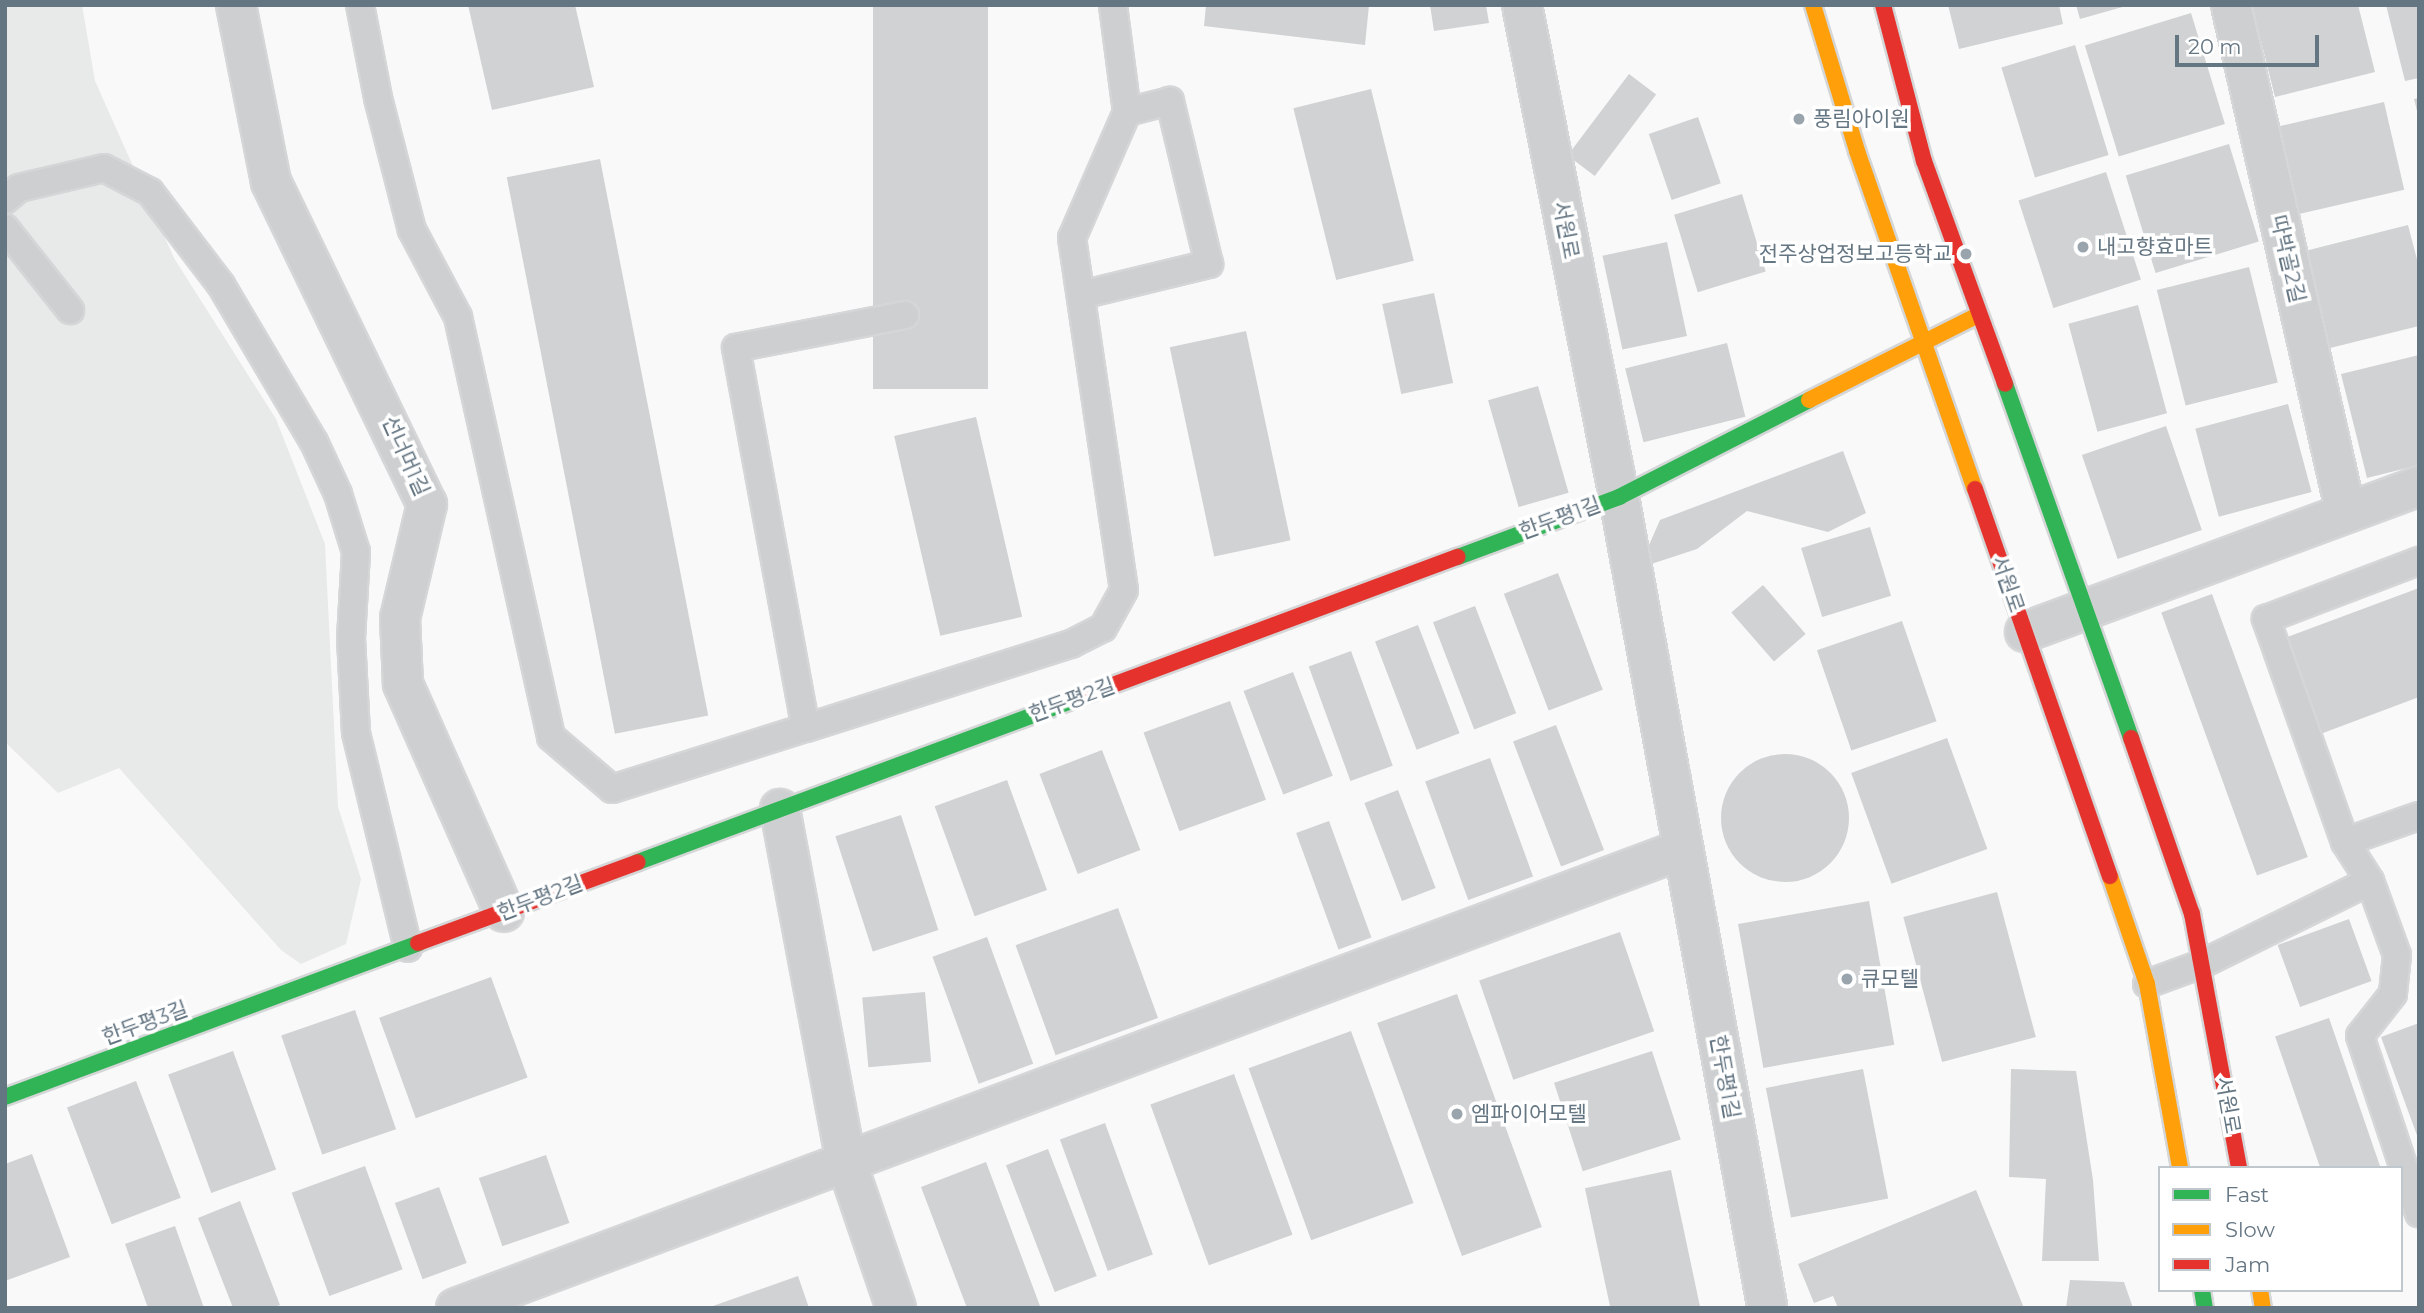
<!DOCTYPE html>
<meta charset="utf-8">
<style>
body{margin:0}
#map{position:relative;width:2424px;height:1313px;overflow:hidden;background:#f9f9f9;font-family:Montserrat,"Noto Sans KR",sans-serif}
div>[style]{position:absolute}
.built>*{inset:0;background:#e8e9e9}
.building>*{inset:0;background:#d0d2d3;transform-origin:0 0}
.round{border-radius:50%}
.roads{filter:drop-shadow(2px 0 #d5d6d7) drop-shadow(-2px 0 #d5d6d7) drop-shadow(0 2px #d5d6d7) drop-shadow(0 -2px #d5d6d7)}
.lane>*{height:26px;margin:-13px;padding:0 13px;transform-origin:13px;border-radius:13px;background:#cecfd0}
.street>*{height:38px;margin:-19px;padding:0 19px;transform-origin:19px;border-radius:19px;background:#cecfd0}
.fast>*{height:16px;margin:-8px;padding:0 8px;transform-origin:8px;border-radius:8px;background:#30b455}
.slow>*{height:16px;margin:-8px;padding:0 8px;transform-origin:8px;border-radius:8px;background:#ff9f0a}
.jam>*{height:16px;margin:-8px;padding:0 8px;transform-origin:8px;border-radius:8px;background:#e5322d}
.dots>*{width:19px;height:19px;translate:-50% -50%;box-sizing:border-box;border:4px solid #fff;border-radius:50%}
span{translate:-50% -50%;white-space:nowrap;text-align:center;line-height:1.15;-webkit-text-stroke:7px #fff;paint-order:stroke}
.poi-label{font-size:21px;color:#657683}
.left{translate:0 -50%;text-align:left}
.right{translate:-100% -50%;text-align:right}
.street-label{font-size:21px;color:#657683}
.frame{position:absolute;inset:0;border:7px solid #657683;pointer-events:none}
.legend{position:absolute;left:2158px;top:1166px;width:245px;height:126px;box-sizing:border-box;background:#fff;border:2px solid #c1c8cd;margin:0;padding:9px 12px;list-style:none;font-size:21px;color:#657683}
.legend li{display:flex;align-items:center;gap:14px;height:35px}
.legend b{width:35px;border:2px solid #c1c8cd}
.scale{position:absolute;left:2175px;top:35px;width:144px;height:32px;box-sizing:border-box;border:4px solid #657683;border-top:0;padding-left:9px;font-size:21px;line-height:24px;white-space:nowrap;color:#657683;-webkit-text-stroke:5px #fff;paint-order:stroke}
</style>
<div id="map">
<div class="built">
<i style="clip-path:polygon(5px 5px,82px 5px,95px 81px,174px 258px,276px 419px,325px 544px,338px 807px,361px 879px,346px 944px,301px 964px,281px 950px,119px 768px,58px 793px,5px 742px)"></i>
</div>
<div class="building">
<i style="clip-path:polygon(468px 5px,575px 5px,594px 87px,492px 110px)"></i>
<i style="left:873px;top:5px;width:115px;height:384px"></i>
<i style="clip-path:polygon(1206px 5px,1369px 5px,1365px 45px,1204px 26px)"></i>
<i style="clip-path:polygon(1430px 5px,1486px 5px,1489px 23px,1434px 31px)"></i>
<i style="clip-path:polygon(1948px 5px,2059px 5px,2063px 24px,1959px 49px)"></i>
<i style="clip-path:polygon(2076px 5px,2126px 5px,2126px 6px,2080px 19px)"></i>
<i style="clip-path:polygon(2252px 5px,2358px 5px,2375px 72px,2275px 97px)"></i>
<i style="clip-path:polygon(2386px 5px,2419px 5px,2419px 78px,2405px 81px)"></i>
<i style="left:2191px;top:13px;width:116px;height:111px;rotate:73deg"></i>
<i style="left:2075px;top:45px;width:115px;height:77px;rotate:73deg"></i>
<i style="left:1629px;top:74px;width:34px;height:102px;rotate:37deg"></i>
<i style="left:1371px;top:89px;width:177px;height:80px;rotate:76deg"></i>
<i style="clip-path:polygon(2419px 98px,2419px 115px,2418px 115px,2414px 99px)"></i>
<i style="left:2384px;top:102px;width:90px;height:108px;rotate:77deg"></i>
<i style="left:1698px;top:117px;width:70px;height:52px;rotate:71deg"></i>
<i style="left:2229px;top:144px;width:102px;height:108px;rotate:73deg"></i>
<i style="left:600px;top:159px;width:567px;height:95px;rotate:79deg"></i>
<i style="left:2106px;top:172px;width:113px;height:92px;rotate:72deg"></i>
<i style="left:1742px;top:194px;width:81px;height:71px;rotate:73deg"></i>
<i style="clip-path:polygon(2408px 225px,2419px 267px,2419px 326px,2326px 349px,2301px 252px)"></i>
<i style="left:1667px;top:242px;width:96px;height:66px;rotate:78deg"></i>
<i style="left:2249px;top:267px;width:119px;height:95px;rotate:76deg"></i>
<i style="left:1434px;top:293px;width:92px;height:53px;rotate:78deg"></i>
<i style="left:2138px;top:305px;width:112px;height:72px;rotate:75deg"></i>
<i style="left:1246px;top:331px;width:214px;height:78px;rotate:78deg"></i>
<i style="left:1727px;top:343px;width:76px;height:105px;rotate:76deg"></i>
<i style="clip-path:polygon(2419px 355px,2419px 465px,2367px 478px,2341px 374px)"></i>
<i style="left:1538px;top:386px;width:111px;height:52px;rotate:74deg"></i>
<i style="left:2288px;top:404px;width:91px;height:96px;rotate:75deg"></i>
<i style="left:976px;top:417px;width:205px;height:84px;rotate:77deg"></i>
<i style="left:2166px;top:426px;width:110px;height:89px;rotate:71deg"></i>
<i style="clip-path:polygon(1843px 451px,1866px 513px,1828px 532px,1747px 511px,1697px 549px,1639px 568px,1660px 520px)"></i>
<i style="left:1870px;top:527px;width:72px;height:72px;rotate:73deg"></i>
<i style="left:1558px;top:573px;width:125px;height:58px;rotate:69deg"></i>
<i style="left:1763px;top:585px;width:65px;height:42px;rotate:49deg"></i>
<i style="clip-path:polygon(2419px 588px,2419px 697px,2315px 736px,2279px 640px)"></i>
<i style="left:2212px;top:594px;width:280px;height:54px;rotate:70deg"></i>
<i style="left:1475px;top:606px;width:115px;height:45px;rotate:69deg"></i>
<i style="left:1902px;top:621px;width:106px;height:90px;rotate:71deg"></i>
<i style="left:1418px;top:625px;width:116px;height:46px;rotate:69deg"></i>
<i style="left:1351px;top:651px;width:122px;height:45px;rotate:70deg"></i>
<i style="left:1293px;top:672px;width:111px;height:53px;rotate:69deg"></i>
<i style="left:1230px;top:701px;width:105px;height:92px;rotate:70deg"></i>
<i style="left:1556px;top:725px;width:134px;height:46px;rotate:69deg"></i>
<i style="left:1947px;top:738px;width:118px;height:102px;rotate:70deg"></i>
<i style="left:1102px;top:750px;width:107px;height:67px;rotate:69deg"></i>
<i class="round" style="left:1721px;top:754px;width:128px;height:128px"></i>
<i style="left:1490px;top:758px;width:126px;height:69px;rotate:70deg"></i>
<i style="left:1007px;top:780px;width:117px;height:77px;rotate:70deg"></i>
<i style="left:1398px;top:790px;width:105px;height:36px;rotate:69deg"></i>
<i style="left:901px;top:815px;width:121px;height:69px;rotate:72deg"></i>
<i style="left:1329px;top:821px;width:124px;height:35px;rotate:70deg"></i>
<i style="left:1997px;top:892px;width:150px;height:97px;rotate:75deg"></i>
<i style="left:1869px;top:901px;width:146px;height:133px;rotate:80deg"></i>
<i style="left:1118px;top:908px;width:117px;height:109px;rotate:70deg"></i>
<i style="left:2349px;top:919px;width:66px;height:76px;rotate:70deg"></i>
<i style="left:1620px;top:932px;width:105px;height:149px;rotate:71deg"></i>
<i style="left:987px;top:937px;width:135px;height:58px;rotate:70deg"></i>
<i style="left:491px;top:977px;width:107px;height:119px;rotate:70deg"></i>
<i style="left:925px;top:992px;width:70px;height:63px;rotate:85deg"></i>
<i style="left:1457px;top:994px;width:248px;height:85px;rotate:70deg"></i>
<i style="left:355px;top:1010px;width:126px;height:78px;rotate:71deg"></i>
<i style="left:2329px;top:1018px;width:159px;height:57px;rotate:71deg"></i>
<i style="clip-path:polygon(2419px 1023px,2419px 1138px,2418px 1138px,2381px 1037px)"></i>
<i style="left:1351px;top:1031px;width:183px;height:109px;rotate:70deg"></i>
<i style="left:233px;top:1051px;width:126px;height:69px;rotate:70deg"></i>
<i style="left:1652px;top:1051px;width:93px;height:103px;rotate:72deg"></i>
<i style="left:1863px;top:1069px;width:132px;height:99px;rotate:79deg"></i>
<i style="clip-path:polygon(2011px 1069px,2076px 1071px,2093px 1180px,2099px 1261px,2042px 1261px,2046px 1179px,2009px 1177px)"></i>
<i style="left:1234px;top:1074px;width:171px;height:89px;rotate:70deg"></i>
<i style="left:136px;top:1081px;width:125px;height:74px;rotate:69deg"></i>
<i style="left:1105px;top:1123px;width:140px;height:48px;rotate:70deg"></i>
<i style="left:1048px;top:1149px;width:136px;height:45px;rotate:69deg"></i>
<i style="clip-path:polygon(32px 1154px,70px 1257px,5px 1281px,5px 1164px)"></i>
<i style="left:546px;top:1155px;width:72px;height:71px;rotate:71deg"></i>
<i style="clip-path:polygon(986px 1162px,1040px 1306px,1036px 1308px,967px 1308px,921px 1187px)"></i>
<i style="left:365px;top:1166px;width:110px;height:78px;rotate:70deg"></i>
<i style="left:1671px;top:1170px;width:141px;height:88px;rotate:78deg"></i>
<i style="left:439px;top:1187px;width:81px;height:47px;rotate:70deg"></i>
<i style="clip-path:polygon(1976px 1190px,2024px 1308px,1838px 1308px,1833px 1296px,1814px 1303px,1798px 1264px)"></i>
<i style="clip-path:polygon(240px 1201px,280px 1305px,272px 1308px,233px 1308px,198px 1218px)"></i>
<i style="clip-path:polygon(175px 1226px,204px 1308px,148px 1308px,125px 1244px)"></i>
<i style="clip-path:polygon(798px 1276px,809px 1308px,710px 1308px,710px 1307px)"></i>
<i style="clip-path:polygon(2070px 1280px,2124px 1282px,2133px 1308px,2066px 1308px)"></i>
</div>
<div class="roads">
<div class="lane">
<i style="left:360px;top:5px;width:95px;rotate:79deg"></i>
<i style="left:378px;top:98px;width:136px;rotate:75.6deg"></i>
<i style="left:412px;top:230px;width:98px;rotate:62.1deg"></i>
<i style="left:458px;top:317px;width:430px;rotate:77.5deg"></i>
<i style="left:551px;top:737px;width:80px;rotate:40.4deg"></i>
<i style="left:612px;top:789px;width:203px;rotate:-17.5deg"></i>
<i style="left:5px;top:200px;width:18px;rotate:-41deg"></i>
<i style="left:19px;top:188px;width:87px;rotate:-13.2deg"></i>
<i style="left:104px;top:168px;width:52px;rotate:27.6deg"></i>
<i style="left:150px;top:192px;width:117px;rotate:52.6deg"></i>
<i style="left:221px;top:285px;width:182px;rotate:59.4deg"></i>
<i style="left:314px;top:442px;width:57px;rotate:65.2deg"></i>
<i style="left:338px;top:494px;width:61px;rotate:72.8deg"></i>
<i style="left:356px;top:552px;width:86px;rotate:93.3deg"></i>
<i style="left:351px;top:638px;width:95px;rotate:87deg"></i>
<i style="left:356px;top:733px;width:221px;rotate:76.4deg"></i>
<i style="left:5px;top:228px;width:105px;rotate:51.6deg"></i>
<i style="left:1081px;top:295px;width:132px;rotate:-13.6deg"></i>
<i style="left:1209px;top:264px;width:168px;rotate:-103.5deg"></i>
<i style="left:1170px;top:101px;width:44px;rotate:165.7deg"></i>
<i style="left:905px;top:315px;width:172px;rotate:169deg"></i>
<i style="left:736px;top:348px;width:386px;rotate:79.6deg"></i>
<i style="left:806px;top:728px;width:278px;rotate:-17.6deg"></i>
<i style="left:1071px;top:644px;width:36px;rotate:-27deg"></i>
<i style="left:1103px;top:628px;width:43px;rotate:-61.1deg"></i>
<i style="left:1124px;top:590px;width:356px;rotate:-98.4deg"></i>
<i style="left:1072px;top:238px;width:137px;rotate:-66.4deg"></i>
<i style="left:1127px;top:112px;width:108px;rotate:-97.5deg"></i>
<i style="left:2345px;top:842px;width:78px;rotate:-19.4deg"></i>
<i style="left:2370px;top:881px;width:79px;rotate:70deg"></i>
<i style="left:2397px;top:955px;width:39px;rotate:96deg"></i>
<i style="left:2393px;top:994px;width:53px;rotate:128.2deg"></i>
<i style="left:2360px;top:1036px;width:187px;rotate:71.6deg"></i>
<i style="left:2147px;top:984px;width:61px;rotate:-20.2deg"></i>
<i style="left:2204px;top:963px;width:185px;rotate:-26.3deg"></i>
<i style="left:2370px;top:881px;width:46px;rotate:-122.7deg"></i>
<i style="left:2345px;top:842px;width:237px;rotate:-109.5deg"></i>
<i style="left:2266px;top:619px;width:164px;rotate:-20.8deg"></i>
</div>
<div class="street">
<i style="left:236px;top:5px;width:180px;rotate:78.8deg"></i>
<i style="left:271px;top:182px;width:358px;rotate:64.2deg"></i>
<i style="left:427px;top:504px;width:117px;rotate:103.3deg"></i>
<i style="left:400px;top:618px;width:66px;rotate:87.4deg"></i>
<i style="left:403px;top:684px;width:249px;rotate:66.1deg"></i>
<i style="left:1522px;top:5px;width:501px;rotate:78.85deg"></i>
<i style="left:1619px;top:497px;width:821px;rotate:79.62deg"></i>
<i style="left:2231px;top:5px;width:521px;rotate:77.24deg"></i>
<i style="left:2025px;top:632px;width:420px;rotate:-20.3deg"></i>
<i style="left:780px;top:809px;width:358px;rotate:79.4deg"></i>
<i style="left:846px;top:1161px;width:155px;rotate:71.2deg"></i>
<i style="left:456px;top:1308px;width:1310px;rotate:-20.51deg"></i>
</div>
<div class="fast">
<i style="left:2005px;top:384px;width:376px;rotate:70.4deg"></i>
<i style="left:1458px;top:557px;width:172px;rotate:-20.4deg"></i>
<i style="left:1619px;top:497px;width:213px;rotate:-27deg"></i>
<i style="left:638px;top:862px;width:470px;rotate:-20.4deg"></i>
<i style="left:5px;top:1097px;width:441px;rotate:-20.4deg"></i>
<i style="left:2202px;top:1290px;width:18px;rotate:81deg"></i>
</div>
<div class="slow">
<i style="left:1813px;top:5px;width:152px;rotate:73.2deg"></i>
<i style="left:1857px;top:151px;width:358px;rotate:70.8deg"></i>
<i style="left:1809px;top:400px;width:189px;rotate:-26.7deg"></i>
<i style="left:2110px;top:876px;width:114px;rotate:71.1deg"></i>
<i style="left:2147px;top:984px;width:187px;rotate:79.8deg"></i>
<i style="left:2260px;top:1290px;width:18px;rotate:81deg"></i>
</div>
<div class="jam">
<i style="left:1883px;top:5px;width:161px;rotate:75.3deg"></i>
<i style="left:1924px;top:161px;width:237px;rotate:70deg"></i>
<i style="left:1975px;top:489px;width:410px;rotate:70.8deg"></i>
<i style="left:1078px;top:698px;width:405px;rotate:-20.4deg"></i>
<i style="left:2131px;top:738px;width:186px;rotate:70.9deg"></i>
<i style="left:2192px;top:914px;width:258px;rotate:79.5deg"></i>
<i style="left:418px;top:943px;width:234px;rotate:-20.2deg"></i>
</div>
</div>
<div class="dots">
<i style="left:1799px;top:119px;background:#99a4ac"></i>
<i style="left:2083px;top:247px;background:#99a4ac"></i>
<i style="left:1966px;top:254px;background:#99a4ac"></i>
<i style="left:1847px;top:979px;background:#99a4ac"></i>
<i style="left:1457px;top:1114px;background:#99a4ac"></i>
</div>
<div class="poi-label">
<span class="left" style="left:1813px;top:119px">풍림아이원</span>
<span class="left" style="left:2097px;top:247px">내고향효마트</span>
<span class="right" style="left:1952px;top:254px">전주상업정보고등학교</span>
<span class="left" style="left:1861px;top:979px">큐모텔</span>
<span class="left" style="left:1471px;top:1114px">엠파이어모텔</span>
</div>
<div class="street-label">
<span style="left:1566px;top:230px;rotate:79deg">서원로</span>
<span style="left:2288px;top:259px;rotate:77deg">따박골2길</span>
<span style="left:406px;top:456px;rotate:66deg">선너머1길</span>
<span style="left:1560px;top:518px;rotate:-20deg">한두평1길</span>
<span style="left:2008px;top:584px;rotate:71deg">서원로</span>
<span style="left:1072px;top:700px;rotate:-20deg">한두평2길</span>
<span style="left:540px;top:898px;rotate:-21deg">한두평2길</span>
<span style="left:145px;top:1023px;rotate:-20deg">한두평3길</span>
<span style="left:1725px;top:1077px;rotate:80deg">한두평1길</span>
<span style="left:2228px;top:1105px;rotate:80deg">서원로</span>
</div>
<div class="frame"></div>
<ul class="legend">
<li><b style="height:9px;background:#30b455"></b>Fast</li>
<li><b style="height:9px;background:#ff9f0a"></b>Slow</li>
<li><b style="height:9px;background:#e5322d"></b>Jam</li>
</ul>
<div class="scale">20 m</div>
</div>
